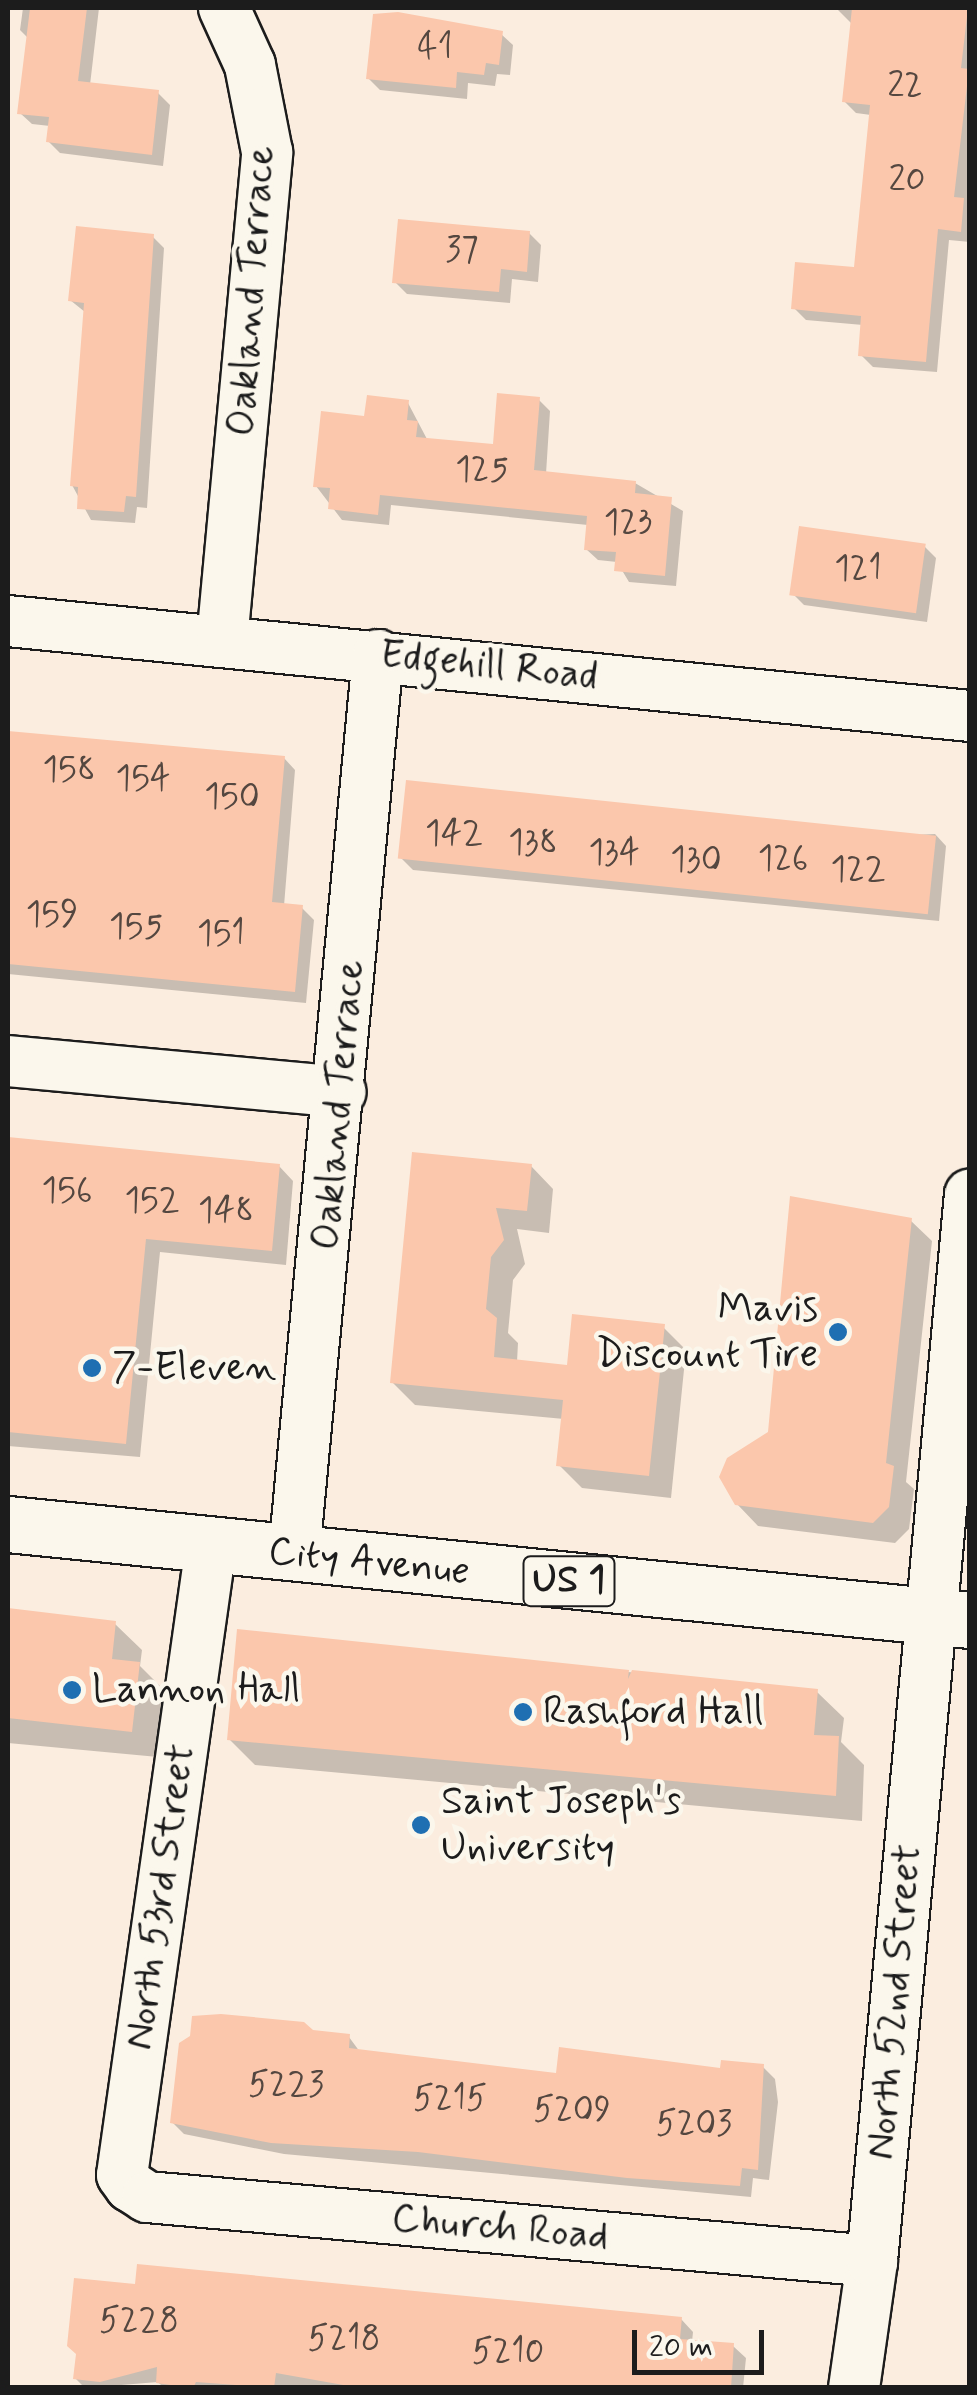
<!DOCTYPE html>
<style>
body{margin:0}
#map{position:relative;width:977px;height:2395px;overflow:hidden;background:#fbeddf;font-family:Mynerve,sans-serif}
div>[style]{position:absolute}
.shadow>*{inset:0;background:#0003}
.building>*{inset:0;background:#fbc7ac;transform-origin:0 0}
.roads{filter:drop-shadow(2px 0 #1c1c1c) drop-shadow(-2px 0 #1c1c1c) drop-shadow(0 2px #1c1c1c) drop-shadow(0 -2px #1c1c1c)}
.minor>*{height:50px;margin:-25px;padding:0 25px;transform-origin:25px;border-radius:25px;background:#fbf7ec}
.trunk>*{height:55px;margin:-27.5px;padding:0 27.5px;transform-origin:27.5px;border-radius:27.5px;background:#fbf7ec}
.dots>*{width:28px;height:28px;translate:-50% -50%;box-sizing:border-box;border:5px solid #fbf7ec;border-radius:50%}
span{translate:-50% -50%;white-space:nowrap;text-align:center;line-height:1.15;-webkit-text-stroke:9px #fbf7ec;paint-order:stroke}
.number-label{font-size:35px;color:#544740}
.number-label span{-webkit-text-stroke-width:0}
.shield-label span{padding:2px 8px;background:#fbf7ec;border:2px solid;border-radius:8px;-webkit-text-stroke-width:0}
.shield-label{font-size:38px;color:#1c1c1c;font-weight:700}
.street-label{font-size:40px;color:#1c1c1c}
.poi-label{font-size:40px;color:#1c1c1c}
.right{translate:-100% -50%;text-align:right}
.left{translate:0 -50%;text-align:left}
.frame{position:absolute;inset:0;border:10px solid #1c1c1c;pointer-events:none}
.scale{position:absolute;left:632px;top:2330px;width:132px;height:45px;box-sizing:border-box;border:5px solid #1c1c1c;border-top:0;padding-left:12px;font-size:30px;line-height:35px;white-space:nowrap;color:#1c1c1c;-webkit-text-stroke:8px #fbf7ec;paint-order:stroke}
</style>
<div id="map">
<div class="shadow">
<i style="clip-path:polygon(23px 8px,99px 8px,90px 85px,158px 93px,170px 105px,163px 166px,60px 153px,48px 141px,50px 126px,32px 124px,20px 113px,29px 39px,20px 30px)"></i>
<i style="clip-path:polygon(836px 8px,970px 8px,970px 242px,949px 240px,937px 372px,873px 367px,861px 355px,863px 325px,806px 320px,794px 308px,856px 270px,871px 115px,856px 113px,844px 101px,852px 24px)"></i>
<i style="clip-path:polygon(501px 34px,513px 45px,510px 75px,497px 74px,495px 86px,468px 83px,467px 99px,380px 90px,368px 78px)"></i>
<i style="clip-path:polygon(529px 233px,541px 245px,538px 282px,512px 279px,510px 303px,407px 294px,395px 282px)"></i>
<i style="clip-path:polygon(153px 237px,164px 248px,147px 508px,137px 507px,135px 523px,91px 520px,72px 485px,85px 312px,70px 300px)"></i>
<i style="clip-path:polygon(538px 399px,550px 411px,546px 474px,635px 483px,683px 511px,676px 586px,629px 582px,617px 562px,598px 560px,586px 549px,588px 525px,391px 505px,389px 525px,342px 520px,316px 486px,366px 419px,408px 403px,428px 441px,496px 446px)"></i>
<i style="clip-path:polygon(924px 546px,936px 558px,927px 622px,804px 605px,793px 594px)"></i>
<i style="clip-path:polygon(8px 733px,284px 758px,295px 770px,284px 906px,302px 908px,314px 920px,306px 1003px,8px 974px)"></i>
<i style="clip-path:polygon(935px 834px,946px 846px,939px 921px,413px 870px,401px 858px)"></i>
<i style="clip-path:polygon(8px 1139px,279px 1166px,293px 1181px,286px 1265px,160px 1252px,140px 1457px,8px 1446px)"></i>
<i style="clip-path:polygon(414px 1155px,531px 1166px,553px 1189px,549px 1233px,517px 1229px,525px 1264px,513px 1280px,508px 1333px,518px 1343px,517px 1362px,569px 1368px,663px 1327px,686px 1350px,671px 1498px,582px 1488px,559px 1465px,564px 1419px,415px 1405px,392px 1382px)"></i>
<i style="clip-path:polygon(910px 1220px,932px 1241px,906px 1482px,914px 1489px,909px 1529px,895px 1543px,758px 1526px,737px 1504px,770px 1434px)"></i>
<i style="clip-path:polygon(8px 1611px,115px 1624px,142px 1650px,140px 1666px,165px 1691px,158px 1757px,8px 1743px)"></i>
<i style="clip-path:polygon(628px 1672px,817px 1692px,844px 1718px,841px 1742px,864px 1765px,862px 1821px,255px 1765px,229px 1739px)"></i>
<i style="clip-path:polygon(312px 2033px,349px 2037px,360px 2052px,558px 2075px,763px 2067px,775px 2079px,778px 2102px,769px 2180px,753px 2178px,751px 2197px,284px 2154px,184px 2134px,172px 2122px)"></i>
<i style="clip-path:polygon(139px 2267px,681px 2319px,693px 2332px,692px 2342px,733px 2346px,746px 2358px,743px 2388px,164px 2388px,158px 2382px,85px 2388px,75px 2378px,137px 2287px)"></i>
</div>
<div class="building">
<i style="clip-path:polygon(30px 8px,87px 8px,78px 81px,159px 90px,152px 155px,46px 142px,49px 117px,17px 114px)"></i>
<i style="clip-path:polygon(852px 8px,968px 8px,961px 68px,969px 69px,954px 197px,964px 198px,961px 232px,938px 229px,926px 362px,858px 356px,861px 316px,791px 309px,795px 262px,854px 267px,870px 105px,842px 102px)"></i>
<i style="clip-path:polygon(398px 12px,503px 31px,499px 65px,486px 63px,484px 75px,457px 72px,456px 88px,366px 79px,373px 14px)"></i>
<i style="clip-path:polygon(398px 219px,530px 231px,527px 272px,501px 269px,499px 292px,392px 283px)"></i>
<i style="clip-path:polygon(76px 226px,154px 234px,136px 497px,126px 496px,124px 512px,77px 509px,78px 487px,70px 486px,84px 303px,68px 301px)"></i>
<i style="clip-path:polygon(497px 393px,540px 397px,534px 470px,636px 481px,635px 493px,672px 497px,665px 576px,614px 571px,616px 552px,584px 550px,587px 516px,380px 495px,378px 515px,328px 509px,330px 488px,313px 487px,321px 411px,364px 416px,367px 395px,409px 400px,407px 420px,418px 421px,416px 437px,493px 444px)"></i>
<i style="left:799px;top:526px;width:128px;height:70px;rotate:8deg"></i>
<i style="clip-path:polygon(8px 731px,285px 756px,272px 902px,303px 905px,295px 992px,8px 964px)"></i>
<i style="left:406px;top:780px;width:533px;height:79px;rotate:6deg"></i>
<i style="clip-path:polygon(8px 1137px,280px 1164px,272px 1251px,146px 1239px,126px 1444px,8px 1432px)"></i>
<i style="clip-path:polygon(412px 1152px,532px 1164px,527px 1211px,496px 1208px,504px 1240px,491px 1257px,486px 1309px,497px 1318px,494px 1357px,567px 1365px,572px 1314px,665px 1324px,649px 1476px,556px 1466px,563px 1400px,390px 1383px)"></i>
<i style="clip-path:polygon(790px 1196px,912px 1218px,886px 1463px,894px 1466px,889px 1507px,873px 1523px,735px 1505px,719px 1477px,727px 1458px,768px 1432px)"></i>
<i style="clip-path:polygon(8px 1608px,116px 1621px,112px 1659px,140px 1662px,132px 1732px,8px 1718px)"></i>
<i style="clip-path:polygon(237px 1629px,629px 1670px,628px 1679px,632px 1670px,818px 1689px,814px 1735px,839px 1736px,836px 1796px,227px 1740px)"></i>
<i style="clip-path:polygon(221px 2014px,304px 2022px,313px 2030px,350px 2034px,349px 2048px,556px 2073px,559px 2047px,720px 2068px,721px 2060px,764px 2064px,758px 2170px,742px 2168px,740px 2186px,627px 2178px,418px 2152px,271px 2143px,170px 2123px,179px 2043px,190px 2036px,192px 2016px)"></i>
<i style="clip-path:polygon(137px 2264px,682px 2317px,680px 2339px,734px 2343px,731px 2388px,360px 2388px,276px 2373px,274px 2388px,196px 2382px,193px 2388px,156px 2383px,157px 2367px,100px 2382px,73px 2379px,76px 2354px,67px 2346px,74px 2278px,135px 2284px)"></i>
</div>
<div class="roads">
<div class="minor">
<i style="left:8px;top:621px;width:967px;rotate:5.64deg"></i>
<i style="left:222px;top:641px;width:491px;rotate:-84.7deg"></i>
<i style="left:267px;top:152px;width:89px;rotate:-101.1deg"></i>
<i style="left:250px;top:65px;width:63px;rotate:-114.5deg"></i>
<i style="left:8px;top:1061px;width:334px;rotate:5.3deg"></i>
<i style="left:211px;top:1546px;width:635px;rotate:98.05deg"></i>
<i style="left:122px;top:2175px;width:14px;rotate:54deg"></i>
<i style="left:130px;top:2186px;width:20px;rotate:33deg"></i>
<i style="left:147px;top:2197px;width:728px;rotate:5.04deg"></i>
<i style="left:294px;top:1554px;width:903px;rotate:-84.66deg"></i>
<i style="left:854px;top:2388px;width:128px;rotate:-81.9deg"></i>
<i style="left:872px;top:2261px;width:1071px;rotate:-84.75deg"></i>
</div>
<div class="trunk">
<i style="left:8px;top:1524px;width:967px;rotate:5.7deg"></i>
</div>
</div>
<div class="dots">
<i style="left:838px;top:1332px;background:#1f6fb2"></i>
<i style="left:92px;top:1368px;background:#1f6fb2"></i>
<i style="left:72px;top:1690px;background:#1f6fb2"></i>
<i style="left:523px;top:1712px;background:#1f6fb2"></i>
<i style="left:421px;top:1825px;background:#1f6fb2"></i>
</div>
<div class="number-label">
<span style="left:435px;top:47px">41</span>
<span style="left:905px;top:86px">22</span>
<span style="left:907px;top:180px">20</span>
<span style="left:462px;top:250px">37</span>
<span style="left:482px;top:470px">125</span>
<span style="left:628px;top:523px">123</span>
<span style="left:858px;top:569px">121</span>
<span style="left:69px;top:770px">158</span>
<span style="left:143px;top:779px">154</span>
<span style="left:232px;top:797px">150</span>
<span style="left:454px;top:834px">142</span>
<span style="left:533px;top:843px">138</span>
<span style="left:614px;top:853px">134</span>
<span style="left:783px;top:859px">126</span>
<span style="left:696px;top:860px">130</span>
<span style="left:858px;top:870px">122</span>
<span style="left:52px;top:915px">159</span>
<span style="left:136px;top:927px">155</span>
<span style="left:221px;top:934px">151</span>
<span style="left:67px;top:1191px">156</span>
<span style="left:152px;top:1201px">152</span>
<span style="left:226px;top:1211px">148</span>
<span style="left:286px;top:2085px">5223</span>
<span style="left:450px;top:2099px">5215</span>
<span style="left:572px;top:2110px">5209</span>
<span style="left:694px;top:2124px">5203</span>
<span style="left:139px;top:2321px">5228</span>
<span style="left:344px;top:2339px">5218</span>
<span style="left:508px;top:2352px">5210</span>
</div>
<div class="shield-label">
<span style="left:569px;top:1581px">US 1</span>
</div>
<div class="street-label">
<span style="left:252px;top:291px;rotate:-86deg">Oakland Terrace</span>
<span style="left:489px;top:666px;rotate:6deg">Edgehill Road</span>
<span style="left:339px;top:1105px;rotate:-85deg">Oakland Terrace</span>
<span style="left:369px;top:1562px;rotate:6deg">City Avenue</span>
<span style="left:161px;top:1897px;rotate:-82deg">North 53rd Street</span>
<span style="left:895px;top:2002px;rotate:-85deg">North 52nd Street</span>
<span style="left:500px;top:2228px;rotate:5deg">Church Road</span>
</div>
<div class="poi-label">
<span class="right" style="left:818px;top:1332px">Mavis<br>Discount Tire</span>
<span class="left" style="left:112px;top:1368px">7-Eleven</span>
<span class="left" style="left:92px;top:1690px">Lannon Hall</span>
<span class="left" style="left:543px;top:1712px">Rashford Hall</span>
<span class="left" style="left:441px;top:1825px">Saint Joseph's<br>University</span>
</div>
<div class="frame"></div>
<div class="scale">20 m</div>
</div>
